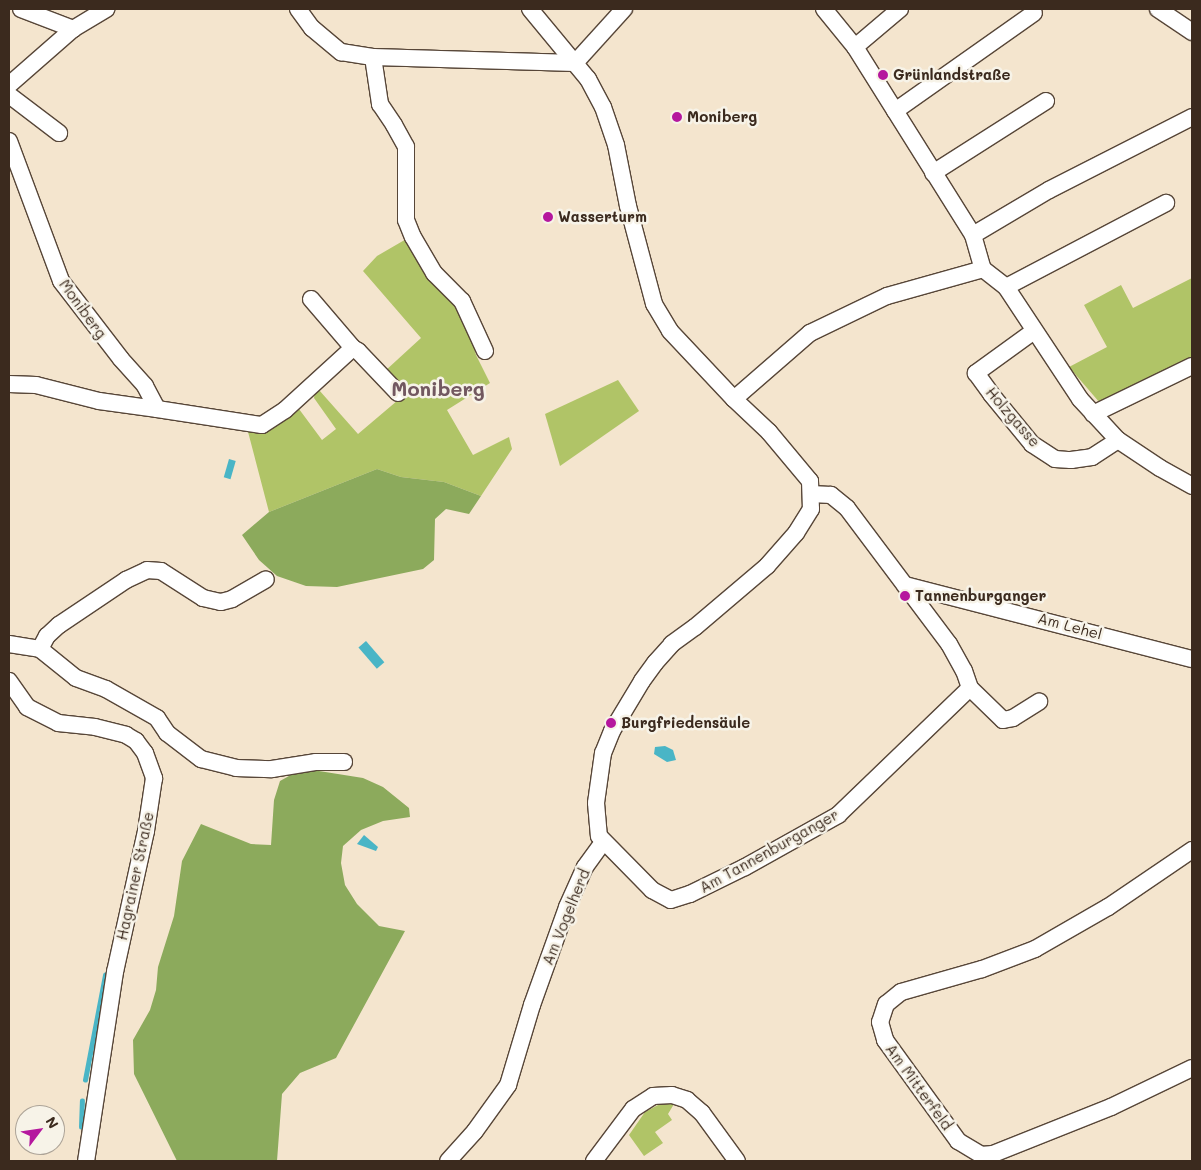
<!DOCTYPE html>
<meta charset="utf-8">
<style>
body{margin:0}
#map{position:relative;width:1201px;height:1170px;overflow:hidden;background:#f4e5ce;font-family:Mali,sans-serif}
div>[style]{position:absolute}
.green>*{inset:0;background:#b0c467}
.forest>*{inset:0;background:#8caa5c}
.water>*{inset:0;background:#49b5c6;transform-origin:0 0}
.stream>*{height:4.5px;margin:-2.25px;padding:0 2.25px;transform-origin:2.25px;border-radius:2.25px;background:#49b5c6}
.roads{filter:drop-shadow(1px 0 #574638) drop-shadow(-1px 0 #574638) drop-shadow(0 1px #574638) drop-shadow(0 -1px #574638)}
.minor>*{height:16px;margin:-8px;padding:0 8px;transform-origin:8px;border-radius:8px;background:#fff}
.dots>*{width:14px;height:14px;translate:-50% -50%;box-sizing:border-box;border:2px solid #f7f3e8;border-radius:50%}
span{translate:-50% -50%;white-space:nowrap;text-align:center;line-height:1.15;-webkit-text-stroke:5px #f7f3e8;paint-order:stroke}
.poi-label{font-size:15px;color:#3b2a1e;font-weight:700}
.left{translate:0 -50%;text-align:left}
.street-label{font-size:15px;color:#3b2a1e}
.district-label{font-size:20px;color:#725860;font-weight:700}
.frame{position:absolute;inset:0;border:10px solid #3b2a1e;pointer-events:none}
.north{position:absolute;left:15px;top:1105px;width:50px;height:50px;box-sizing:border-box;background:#f7f3e8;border:1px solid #aca397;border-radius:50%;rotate:59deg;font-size:14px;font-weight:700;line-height:20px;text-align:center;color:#3b2a1e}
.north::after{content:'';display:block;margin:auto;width:18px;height:22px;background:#b5179e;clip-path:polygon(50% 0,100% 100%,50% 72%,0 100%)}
</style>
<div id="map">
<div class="green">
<i style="clip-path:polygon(408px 238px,467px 321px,476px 355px,490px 383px,447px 410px,473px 455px,509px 437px,512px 449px,481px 496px,444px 482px,401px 477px,377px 469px,269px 512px,247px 428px,258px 431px,270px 430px,299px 409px,322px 440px,336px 429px,314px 398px,315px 392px,319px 390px,358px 434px,404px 395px,385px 371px,421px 338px,363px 271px,377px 256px)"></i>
<i style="clip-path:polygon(1192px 278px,1192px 360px,1100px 403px,1069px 367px,1107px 347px,1084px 305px,1121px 285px,1133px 308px)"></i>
<i style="clip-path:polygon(618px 380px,639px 411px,560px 466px,545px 414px)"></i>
<i style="clip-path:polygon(660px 1104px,674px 1104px,668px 1114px,672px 1120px,655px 1132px,663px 1143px,644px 1156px,629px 1135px,645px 1112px)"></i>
</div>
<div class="forest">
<i style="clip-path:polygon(377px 469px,401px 477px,444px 482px,481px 496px,469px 514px,446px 509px,435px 519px,434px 560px,423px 569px,337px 587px,306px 586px,277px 576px,259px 560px,242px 535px,269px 512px)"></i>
<i style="clip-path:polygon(298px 771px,319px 771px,363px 778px,383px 787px,409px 808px,410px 817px,383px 821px,361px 830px,343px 846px,341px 863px,345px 885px,357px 904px,379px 926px,405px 931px,336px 1058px,300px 1073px,282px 1094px,277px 1161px,177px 1161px,134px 1074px,133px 1040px,150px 1010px,156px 990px,158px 967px,174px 916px,182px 861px,201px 824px,251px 844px,271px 845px,274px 800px,280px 781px)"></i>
</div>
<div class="water">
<i style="left:229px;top:459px;width:7px;height:19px;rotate:16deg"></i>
<i style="left:366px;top:641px;width:28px;height:10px;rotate:49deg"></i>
<i style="clip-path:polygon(665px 746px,673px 750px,676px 760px,667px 762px,654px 754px,655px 747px)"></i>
<i style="clip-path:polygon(364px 835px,378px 847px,376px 851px,357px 844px)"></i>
</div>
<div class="stream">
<i style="left:85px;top:1080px;width:107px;rotate:-79.2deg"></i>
<i style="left:81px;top:1127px;width:26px;rotate:-88deg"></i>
</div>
<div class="roads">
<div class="minor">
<i style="left:21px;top:9px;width:56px;rotate:21deg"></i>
<i style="left:298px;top:9px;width:24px;rotate:54deg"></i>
<i style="left:312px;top:28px;width:38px;rotate:40deg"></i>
<i style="left:341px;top:52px;width:32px;rotate:9deg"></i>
<i style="left:373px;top:57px;width:48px;rotate:81.5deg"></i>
<i style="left:380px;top:104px;width:25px;rotate:56deg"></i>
<i style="left:394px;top:125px;width:25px;rotate:61deg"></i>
<i style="left:406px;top:147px;width:73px;rotate:90deg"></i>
<i style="left:406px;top:220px;width:18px;rotate:68deg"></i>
<i style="left:413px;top:237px;width:42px;rotate:59.7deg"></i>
<i style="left:434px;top:273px;width:40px;rotate:45deg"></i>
<i style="left:462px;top:301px;width:55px;rotate:65.3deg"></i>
<i style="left:530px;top:9px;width:91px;rotate:50.4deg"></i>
<i style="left:588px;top:79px;width:32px;rotate:62deg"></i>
<i style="left:603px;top:107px;width:40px;rotate:71.1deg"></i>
<i style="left:616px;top:145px;width:62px;rotate:78.9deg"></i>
<i style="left:628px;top:206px;width:101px;rotate:75.1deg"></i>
<i style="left:654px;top:304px;width:31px;rotate:59deg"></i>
<i style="left:670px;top:331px;width:93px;rotate:46.7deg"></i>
<i style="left:734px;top:399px;width:48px;rotate:43.3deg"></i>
<i style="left:769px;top:432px;width:64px;rotate:50.1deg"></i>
<i style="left:810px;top:481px;width:28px;rotate:88deg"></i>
<i style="left:811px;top:509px;width:28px;rotate:122deg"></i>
<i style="left:796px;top:533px;width:44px;rotate:131.3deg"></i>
<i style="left:767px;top:566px;width:94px;rotate:139.7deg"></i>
<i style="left:695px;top:627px;width:29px;rotate:144deg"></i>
<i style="left:672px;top:644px;width:25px;rotate:132deg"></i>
<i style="left:655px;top:663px;width:22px;rotate:126deg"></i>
<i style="left:642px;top:681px;width:58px;rotate:121deg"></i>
<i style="left:612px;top:731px;width:24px;rotate:112deg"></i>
<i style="left:603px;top:753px;width:50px;rotate:98deg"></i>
<i style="left:596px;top:803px;width:33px;rotate:85deg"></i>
<i style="left:599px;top:836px;width:76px;rotate:45.5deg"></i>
<i style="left:652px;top:890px;width:21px;rotate:28deg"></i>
<i style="left:671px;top:900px;width:20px;rotate:-18deg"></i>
<i style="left:690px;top:894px;width:61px;rotate:-26.1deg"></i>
<i style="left:745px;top:867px;width:107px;rotate:-29.2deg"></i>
<i style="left:838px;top:815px;width:183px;rotate:-43.9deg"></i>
<i style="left:970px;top:688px;width:18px;rotate:-109deg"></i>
<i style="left:964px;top:671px;width:31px;rotate:-119deg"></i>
<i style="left:949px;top:644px;width:170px;rotate:-126.9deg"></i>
<i style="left:847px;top:508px;width:21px;rotate:-141deg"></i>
<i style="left:831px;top:495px;width:20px;rotate:-177deg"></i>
<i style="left:824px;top:9px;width:49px;rotate:50.8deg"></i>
<i style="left:855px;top:47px;width:222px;rotate:57.9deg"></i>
<i style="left:973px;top:235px;width:35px;rotate:74deg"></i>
<i style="left:983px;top:269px;width:29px;rotate:38deg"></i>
<i style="left:1006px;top:287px;width:134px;rotate:56.5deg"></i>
<i style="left:1080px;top:399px;width:56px;rotate:47.2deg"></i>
<i style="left:1118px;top:440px;width:50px;rotate:33.7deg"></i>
<i style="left:1160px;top:468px;width:37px;rotate:29deg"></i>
<i style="left:1158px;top:9px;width:41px;rotate:34.1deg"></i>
<i style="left:855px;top:47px;width:59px;rotate:-40.2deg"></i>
<i style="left:373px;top:57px;width:202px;rotate:1.7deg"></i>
<i style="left:575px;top:63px;width:73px;rotate:-47.8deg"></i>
<i style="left:9px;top:85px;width:85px;rotate:-41.2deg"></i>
<i style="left:73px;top:29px;width:39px;rotate:-31deg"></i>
<i style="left:9px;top:95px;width:63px;rotate:37.2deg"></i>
<i style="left:895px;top:111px;width:170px;rotate:-35.2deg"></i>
<i style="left:9px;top:141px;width:149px;rotate:69.6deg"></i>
<i style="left:61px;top:281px;width:98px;rotate:52.4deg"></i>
<i style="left:121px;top:359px;width:36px;rotate:48deg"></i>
<i style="left:145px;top:386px;width:26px;rotate:62deg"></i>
<i style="left:157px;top:409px;width:106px;rotate:8.7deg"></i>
<i style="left:262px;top:425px;width:27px;rotate:-33deg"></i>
<i style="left:285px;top:410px;width:92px;rotate:-42.4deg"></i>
<i style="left:353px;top:348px;width:6px;rotate:31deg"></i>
<i style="left:358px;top:351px;width:58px;rotate:46.4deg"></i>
<i style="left:933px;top:173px;width:134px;rotate:-32.5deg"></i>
<i style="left:973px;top:235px;width:88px;rotate:-30.6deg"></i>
<i style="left:1049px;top:190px;width:161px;rotate:-27deg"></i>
<i style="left:1006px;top:287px;width:181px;rotate:-27.7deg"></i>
<i style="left:311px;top:299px;width:65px;rotate:49.4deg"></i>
<i style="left:1034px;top:331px;width:72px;rotate:144.1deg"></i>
<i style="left:976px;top:373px;width:26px;rotate:54deg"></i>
<i style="left:991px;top:394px;width:65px;rotate:50.6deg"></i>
<i style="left:1032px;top:444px;width:27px;rotate:33deg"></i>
<i style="left:1055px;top:459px;width:16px;rotate:4deg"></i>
<i style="left:1071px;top:460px;width:21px;rotate:-8deg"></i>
<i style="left:1092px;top:457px;width:31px;rotate:-33deg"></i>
<i style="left:9px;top:384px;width:27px;rotate:2deg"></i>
<i style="left:36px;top:385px;width:65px;rotate:14.3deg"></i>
<i style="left:99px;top:401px;width:59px;rotate:7.9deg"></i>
<i style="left:734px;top:399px;width:101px;rotate:-41deg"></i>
<i style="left:810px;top:333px;width:85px;rotate:-25.7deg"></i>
<i style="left:887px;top:296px;width:100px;rotate:-15.7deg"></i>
<i style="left:1093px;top:414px;width:110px;rotate:-25.9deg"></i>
<i style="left:905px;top:585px;width:296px;rotate:14.5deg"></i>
<i style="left:9px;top:644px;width:31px;rotate:9deg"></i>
<i style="left:40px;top:649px;width:46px;rotate:38.9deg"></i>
<i style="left:76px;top:678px;width:32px;rotate:20deg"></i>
<i style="left:106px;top:689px;width:59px;rotate:29.6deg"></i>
<i style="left:157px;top:718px;width:18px;rotate:56deg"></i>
<i style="left:167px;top:733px;width:43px;rotate:37.4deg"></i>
<i style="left:201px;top:759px;width:36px;rotate:14deg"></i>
<i style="left:236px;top:768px;width:36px;rotate:2deg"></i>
<i style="left:272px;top:769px;width:45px;rotate:-9deg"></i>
<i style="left:316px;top:762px;width:28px"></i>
<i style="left:40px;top:649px;width:15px;rotate:-62deg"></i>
<i style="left:47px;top:636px;width:16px;rotate:-43deg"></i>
<i style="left:59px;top:625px;width:81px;rotate:-33.9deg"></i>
<i style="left:126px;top:580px;width:23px;rotate:-25deg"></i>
<i style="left:147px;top:570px;width:14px;rotate:4deg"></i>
<i style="left:161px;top:571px;width:50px;rotate:32.7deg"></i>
<i style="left:203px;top:598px;width:18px;rotate:13deg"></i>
<i style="left:221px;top:602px;width:11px;rotate:-15deg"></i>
<i style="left:232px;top:599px;width:39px;rotate:-30deg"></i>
<i style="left:9px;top:681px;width:32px;rotate:55deg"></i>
<i style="left:27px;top:707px;width:35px;rotate:27deg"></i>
<i style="left:58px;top:723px;width:37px;rotate:6deg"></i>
<i style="left:95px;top:727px;width:32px;rotate:14deg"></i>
<i style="left:126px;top:735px;width:12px;rotate:31deg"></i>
<i style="left:136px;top:741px;width:15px;rotate:53deg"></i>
<i style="left:145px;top:753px;width:27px;rotate:70deg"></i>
<i style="left:154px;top:778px;width:54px;rotate:98.6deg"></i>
<i style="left:146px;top:831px;width:144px;rotate:102.4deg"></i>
<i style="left:115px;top:972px;width:191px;rotate:98.7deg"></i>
<i style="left:970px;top:688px;width:46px;rotate:44.1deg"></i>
<i style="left:1003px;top:720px;width:10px;rotate:-11deg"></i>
<i style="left:1013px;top:718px;width:31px;rotate:-32deg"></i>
<i style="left:1192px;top:850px;width:102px;rotate:145.8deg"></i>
<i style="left:1108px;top:907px;width:84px;rotate:150.1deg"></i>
<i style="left:1035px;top:949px;width:57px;rotate:159.3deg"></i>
<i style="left:982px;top:969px;width:84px;rotate:164.1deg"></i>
<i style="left:901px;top:992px;width:19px;rotate:141deg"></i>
<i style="left:886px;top:1004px;width:19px;rotate:108deg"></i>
<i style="left:880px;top:1022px;width:19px;rotate:74deg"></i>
<i style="left:885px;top:1040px;width:125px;rotate:54.1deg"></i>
<i style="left:958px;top:1141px;width:27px;rotate:31deg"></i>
<i style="left:981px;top:1155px;width:12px;rotate:-5deg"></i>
<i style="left:993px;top:1154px;width:127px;rotate:-21.7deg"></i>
<i style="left:1111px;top:1107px;width:90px;rotate:-25.7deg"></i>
<i style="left:448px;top:1161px;width:40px;rotate:-48deg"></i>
<i style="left:475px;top:1131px;width:57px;rotate:-54.3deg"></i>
<i style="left:508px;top:1085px;width:84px;rotate:-73.3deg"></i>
<i style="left:532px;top:1005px;width:104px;rotate:-70.3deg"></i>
<i style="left:567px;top:907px;width:44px;rotate:-65.8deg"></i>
<i style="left:585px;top:867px;width:31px;rotate:-54deg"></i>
<i style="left:594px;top:1161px;width:65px;rotate:-53.1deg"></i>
<i style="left:633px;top:1109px;width:24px;rotate:-33deg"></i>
<i style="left:653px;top:1096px;width:19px;rotate:-3deg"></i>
<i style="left:672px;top:1095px;width:16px;rotate:18deg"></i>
<i style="left:687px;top:1100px;width:20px;rotate:41deg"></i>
<i style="left:702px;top:1113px;width:59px;rotate:53.9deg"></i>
</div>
</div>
<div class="dots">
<i style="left:883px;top:75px;background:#b5179e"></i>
<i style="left:677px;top:117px;background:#b5179e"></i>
<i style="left:548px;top:217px;background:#b5179e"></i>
<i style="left:905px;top:596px;background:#b5179e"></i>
<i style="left:611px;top:723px;background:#b5179e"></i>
</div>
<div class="poi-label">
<span class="left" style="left:893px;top:75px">Grünlandstraße</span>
<span class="left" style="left:687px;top:117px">Moniberg</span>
<span class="left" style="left:558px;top:217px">Wasserturm</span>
<span class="left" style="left:915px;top:596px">Tannenburganger</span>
<span class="left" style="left:621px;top:723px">Burgfriedensäule</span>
</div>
<div class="street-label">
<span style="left:83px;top:309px;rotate:54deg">Moniberg</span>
<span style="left:1013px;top:417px;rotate:49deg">Holzgasse</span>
<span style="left:1070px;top:626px;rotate:15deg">Am Lehel</span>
<span style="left:769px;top:851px;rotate:-29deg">Am Tannenburganger</span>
<span style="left:135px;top:876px;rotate:-78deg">Hagrainer Straße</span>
<span style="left:566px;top:917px;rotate:-68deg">Am Vogelherd</span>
<span style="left:919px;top:1087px;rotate:54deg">Am Mitterfeld</span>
</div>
<div class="district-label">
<span style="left:438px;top:388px">Moniberg</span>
</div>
<div class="frame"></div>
<div class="north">N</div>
</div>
